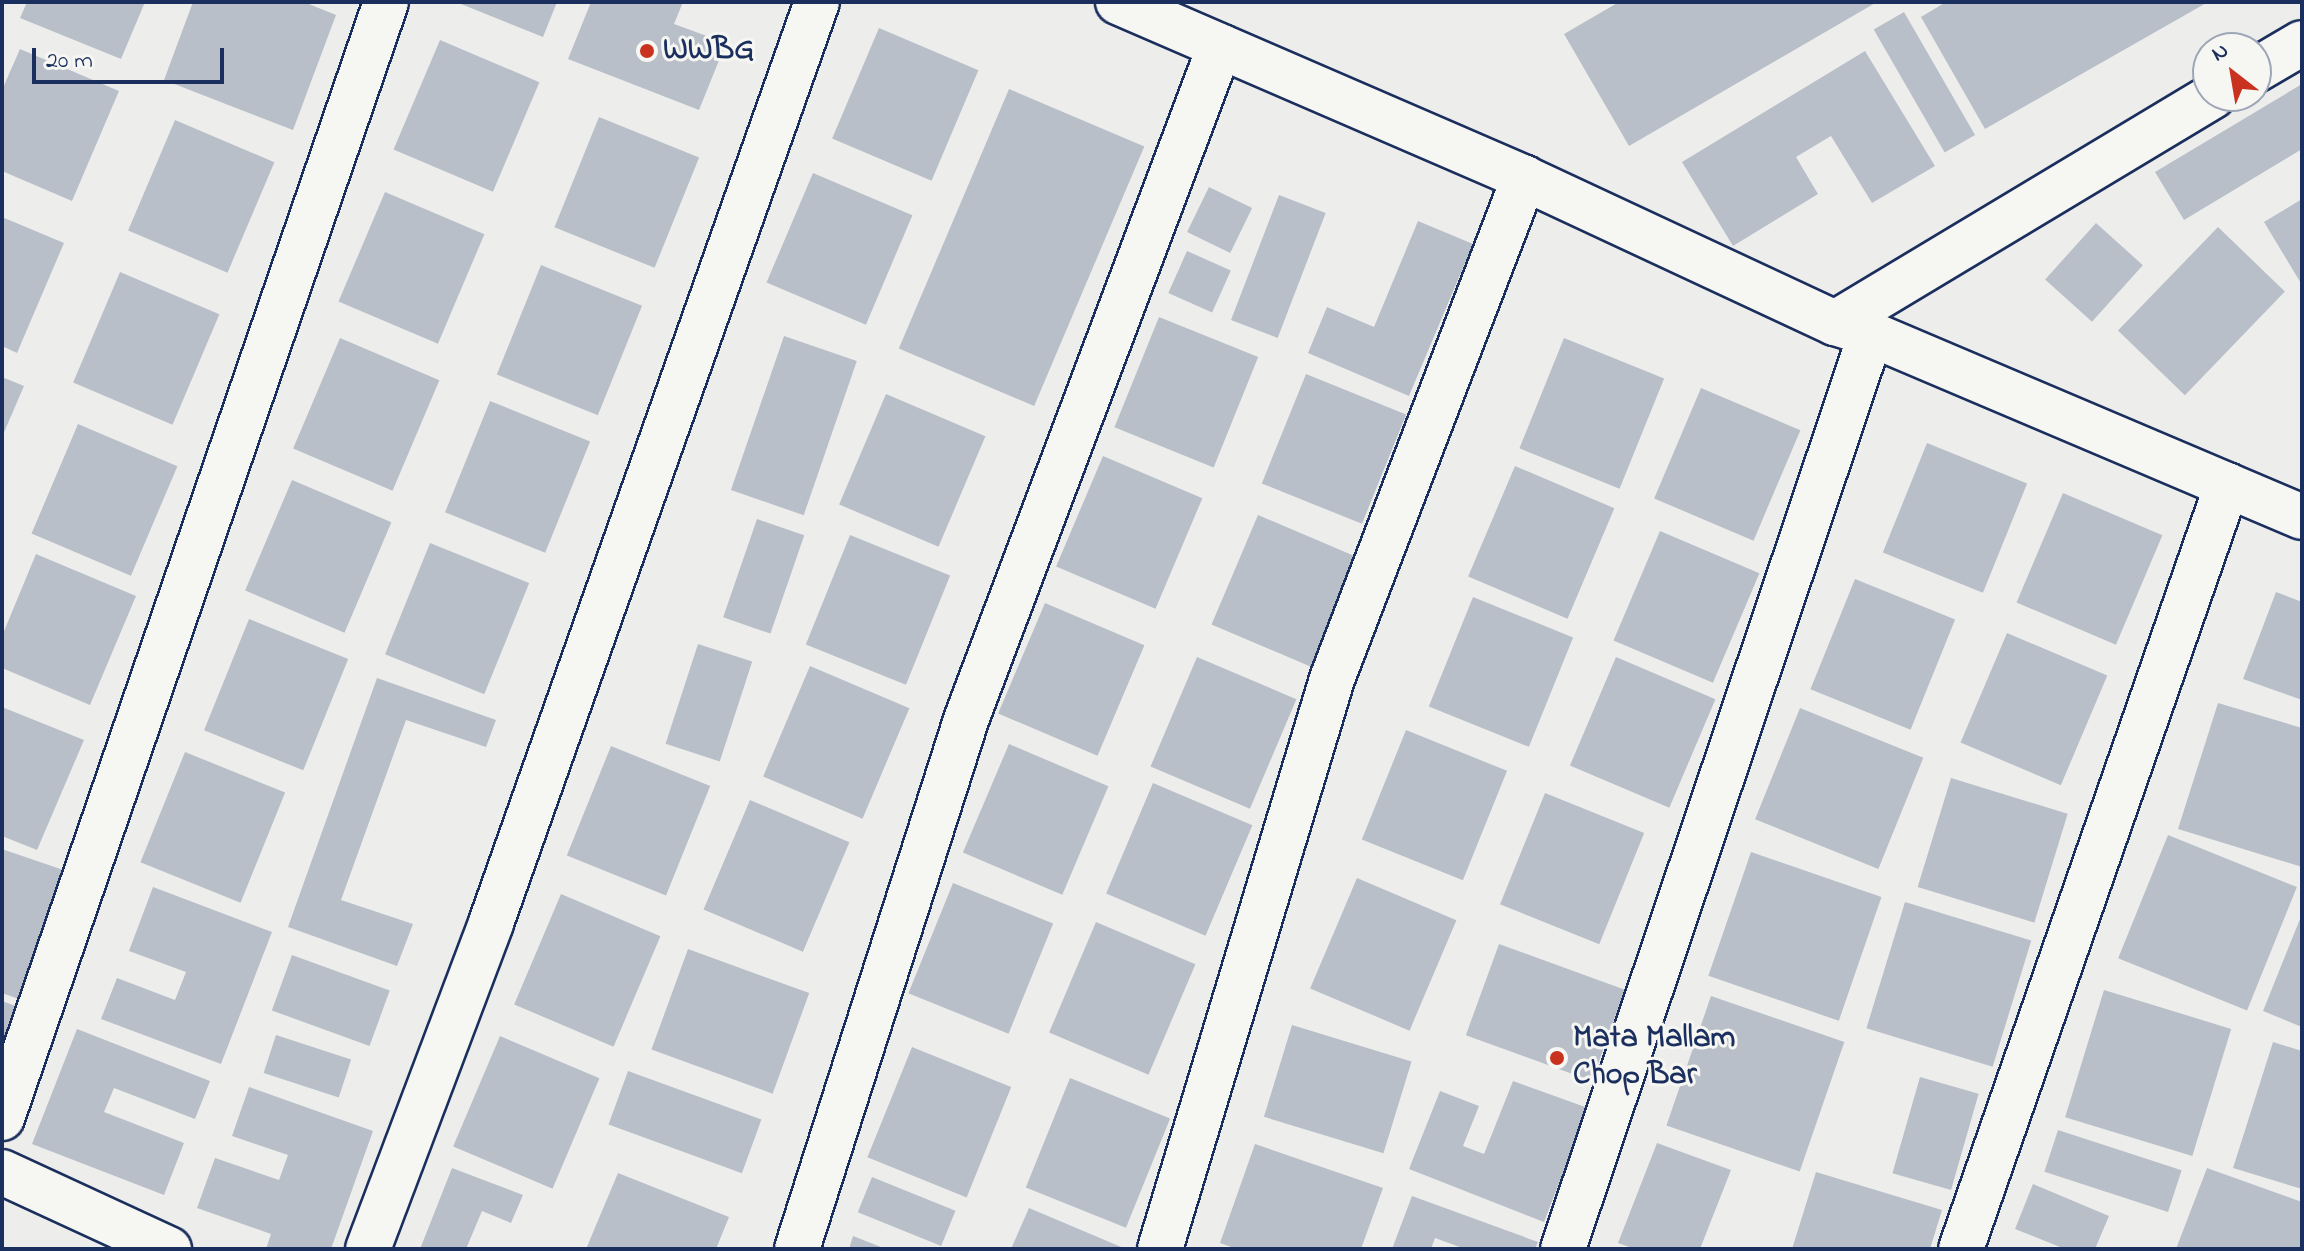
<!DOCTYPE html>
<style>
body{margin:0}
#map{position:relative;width:2304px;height:1251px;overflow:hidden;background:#edeeec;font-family:"Indie Flower",sans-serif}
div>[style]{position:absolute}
.building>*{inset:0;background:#b9bfc8;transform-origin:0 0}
.roads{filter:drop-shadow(2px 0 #1b2f5e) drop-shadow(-2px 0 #1b2f5e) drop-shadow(0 2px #1b2f5e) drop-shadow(0 -2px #1b2f5e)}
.minor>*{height:44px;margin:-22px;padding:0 22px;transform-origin:22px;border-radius:22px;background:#f6f6f2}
.major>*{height:44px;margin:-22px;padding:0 22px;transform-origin:22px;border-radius:22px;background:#f6f6f2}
.dots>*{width:22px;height:22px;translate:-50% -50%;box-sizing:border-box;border:4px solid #f6f6f2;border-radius:50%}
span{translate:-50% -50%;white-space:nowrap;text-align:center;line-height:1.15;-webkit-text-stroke:6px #f6f6f2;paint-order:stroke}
.poi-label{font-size:32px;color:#1b2f5e;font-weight:700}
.left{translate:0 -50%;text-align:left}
.frame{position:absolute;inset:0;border:4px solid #1b2f5e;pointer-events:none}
.north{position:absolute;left:2192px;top:32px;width:80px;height:80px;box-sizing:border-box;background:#f6f6f2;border:2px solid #9ea6b7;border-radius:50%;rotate:329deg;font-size:22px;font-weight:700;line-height:32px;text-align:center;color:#1b2f5e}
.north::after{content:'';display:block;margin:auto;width:28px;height:36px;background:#c8321e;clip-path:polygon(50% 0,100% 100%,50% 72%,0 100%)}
.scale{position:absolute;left:32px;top:48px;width:192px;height:36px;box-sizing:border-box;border:4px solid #1b2f5e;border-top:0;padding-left:10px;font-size:24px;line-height:28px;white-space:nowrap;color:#1b2f5e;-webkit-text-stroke:6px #f6f6f2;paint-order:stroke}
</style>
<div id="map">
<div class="building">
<i style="clip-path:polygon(27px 2px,145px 2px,121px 59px,20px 18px)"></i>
<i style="clip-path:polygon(193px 2px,304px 2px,336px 15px,293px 130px,164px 80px)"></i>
<i style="clip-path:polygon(456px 2px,557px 2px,543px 37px)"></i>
<i style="clip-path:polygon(591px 2px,683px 2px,674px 24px,726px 43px,699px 110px,568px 59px)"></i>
<i style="clip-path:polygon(1619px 2px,1877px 2px,1629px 146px,1564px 34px)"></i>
<i style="clip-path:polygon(1946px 2px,2208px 2px,1985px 129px,1921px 17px)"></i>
<i style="left:1904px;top:12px;width:142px;height:35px;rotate:60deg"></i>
<i style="left:879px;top:28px;width:108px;height:120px;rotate:23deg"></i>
<i style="left:440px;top:40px;width:108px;height:119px;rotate:23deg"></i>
<i style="clip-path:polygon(20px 49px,119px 91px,72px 201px,2px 171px,2px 90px)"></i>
<i style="clip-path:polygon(1865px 51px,1935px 166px,1872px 203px,1831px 136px,1796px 157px,1818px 194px,1733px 246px,1682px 162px)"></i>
<i style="clip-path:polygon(2302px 84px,2302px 149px,2184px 220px,2155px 172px)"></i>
<i style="left:1009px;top:89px;width:147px;height:282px;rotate:23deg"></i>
<i style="left:599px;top:117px;width:108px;height:119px;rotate:22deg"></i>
<i style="left:175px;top:120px;width:108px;height:120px;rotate:23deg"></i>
<i style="left:813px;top:173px;width:108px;height:119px;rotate:23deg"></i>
<i style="left:1209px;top:187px;width:48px;height:50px;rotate:26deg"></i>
<i style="left:385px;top:192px;width:108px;height:119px;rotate:23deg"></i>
<i style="left:1279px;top:195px;width:50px;height:134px;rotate:21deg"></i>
<i style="clip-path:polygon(2302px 199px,2302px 285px,2264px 222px)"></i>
<i style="clip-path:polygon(2px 217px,64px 243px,17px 353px,2px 346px)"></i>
<i style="clip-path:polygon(1418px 221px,1473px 244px,1409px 396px,1308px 353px,1327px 307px,1374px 327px)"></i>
<i style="left:2096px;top:223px;width:63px;height:76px;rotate:42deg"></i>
<i style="left:2218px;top:227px;width:93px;height:144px;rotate:44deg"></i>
<i style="left:1187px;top:251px;width:48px;height:46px;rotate:24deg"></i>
<i style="left:541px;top:265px;width:109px;height:118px;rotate:22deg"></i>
<i style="left:120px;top:272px;width:108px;height:120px;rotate:23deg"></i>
<i style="left:1159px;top:317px;width:107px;height:119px;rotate:22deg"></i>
<i style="left:784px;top:336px;width:77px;height:163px;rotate:19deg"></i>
<i style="left:340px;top:338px;width:108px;height:120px;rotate:23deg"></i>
<i style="left:1564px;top:338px;width:108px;height:119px;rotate:22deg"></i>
<i style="left:1306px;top:374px;width:108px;height:118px;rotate:22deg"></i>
<i style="clip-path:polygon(2px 377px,24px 386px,2px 437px)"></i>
<i style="left:1701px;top:388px;width:108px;height:120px;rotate:23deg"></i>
<i style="left:886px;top:394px;width:108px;height:120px;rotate:23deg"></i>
<i style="left:490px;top:401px;width:108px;height:120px;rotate:22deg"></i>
<i style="left:78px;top:424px;width:108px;height:119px;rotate:23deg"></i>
<i style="left:1927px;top:443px;width:108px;height:118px;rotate:22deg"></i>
<i style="left:1103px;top:456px;width:108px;height:120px;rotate:23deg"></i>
<i style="left:1515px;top:466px;width:108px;height:120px;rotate:23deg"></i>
<i style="left:292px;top:480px;width:108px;height:120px;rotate:23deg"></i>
<i style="left:2063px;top:493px;width:108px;height:119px;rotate:23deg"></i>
<i style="left:1258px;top:515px;width:108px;height:119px;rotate:23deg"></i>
<i style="left:757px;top:519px;width:50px;height:104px;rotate:19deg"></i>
<i style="left:1660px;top:531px;width:108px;height:119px;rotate:23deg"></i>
<i style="left:850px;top:535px;width:108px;height:118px;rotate:22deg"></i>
<i style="left:430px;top:543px;width:107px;height:120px;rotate:22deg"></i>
<i style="clip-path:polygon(36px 554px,136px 596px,90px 705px,2px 668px,2px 636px)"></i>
<i style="left:1855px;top:579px;width:108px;height:119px;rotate:22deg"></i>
<i style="clip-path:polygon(2276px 592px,2302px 602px,2302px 700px,2243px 679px)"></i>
<i style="left:1473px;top:597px;width:108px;height:118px;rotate:22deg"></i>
<i style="left:1045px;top:603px;width:108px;height:120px;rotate:23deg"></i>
<i style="left:249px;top:619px;width:107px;height:120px;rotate:22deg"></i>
<i style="left:2007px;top:633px;width:109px;height:119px;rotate:23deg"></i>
<i style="left:698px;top:644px;width:57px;height:105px;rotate:18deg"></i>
<i style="left:1197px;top:657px;width:108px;height:119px;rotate:23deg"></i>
<i style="left:1616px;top:657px;width:108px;height:118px;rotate:23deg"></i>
<i style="left:810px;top:666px;width:108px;height:120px;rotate:23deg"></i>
<i style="clip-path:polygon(377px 678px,496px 720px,486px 747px,406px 720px,341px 900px,413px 924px,397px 966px,288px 927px)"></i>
<i style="clip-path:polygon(2218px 703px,2302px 728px,2302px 867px,2178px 829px)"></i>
<i style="clip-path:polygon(2px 707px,84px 740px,37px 850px,2px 836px)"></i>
<i style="left:1800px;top:708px;width:133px;height:120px;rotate:22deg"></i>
<i style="left:1406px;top:730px;width:109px;height:118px;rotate:22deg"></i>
<i style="left:1009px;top:744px;width:108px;height:118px;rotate:23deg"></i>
<i style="left:611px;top:746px;width:107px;height:118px;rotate:22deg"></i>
<i style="left:185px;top:752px;width:108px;height:119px;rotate:22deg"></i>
<i style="left:1951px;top:778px;width:122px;height:114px;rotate:17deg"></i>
<i style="left:1153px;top:783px;width:108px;height:120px;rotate:23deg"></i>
<i style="left:1545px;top:793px;width:107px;height:120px;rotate:22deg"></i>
<i style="left:750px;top:800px;width:108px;height:119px;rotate:23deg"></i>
<i style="left:2168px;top:835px;width:139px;height:133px;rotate:22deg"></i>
<i style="clip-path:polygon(2px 849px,75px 874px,30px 1003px,2px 993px)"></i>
<i style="left:1751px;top:852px;width:138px;height:131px;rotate:19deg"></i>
<i style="left:1357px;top:878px;width:108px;height:120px;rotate:23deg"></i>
<i style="left:953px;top:883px;width:108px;height:119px;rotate:22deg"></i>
<i style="clip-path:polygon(153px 887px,272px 932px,221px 1064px,101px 1019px,117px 978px,175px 1000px,186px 972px,129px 951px)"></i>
<i style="left:561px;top:894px;width:108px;height:120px;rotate:23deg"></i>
<i style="left:1905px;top:902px;width:132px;height:132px;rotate:17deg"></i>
<i style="clip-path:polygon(2302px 914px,2302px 1027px,2263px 1011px)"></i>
<i style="left:1096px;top:922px;width:108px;height:120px;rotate:23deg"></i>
<i style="left:1499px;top:944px;width:134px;height:97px;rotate:20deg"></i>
<i style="left:688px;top:949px;width:129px;height:107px;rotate:20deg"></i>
<i style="left:292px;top:955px;width:104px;height:59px;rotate:20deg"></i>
<i style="left:2104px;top:990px;width:133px;height:133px;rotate:17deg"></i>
<i style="left:1711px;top:996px;width:141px;height:137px;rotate:19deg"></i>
<i style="clip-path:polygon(2px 1001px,24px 1009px,2px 1070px)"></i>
<i style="left:1292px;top:1025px;width:125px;height:96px;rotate:17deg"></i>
<i style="clip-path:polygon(77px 1029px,210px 1081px,195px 1119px,114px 1088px,104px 1112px,184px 1143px,164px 1195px,32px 1144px)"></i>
<i style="left:276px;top:1035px;width:79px;height:40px;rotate:18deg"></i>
<i style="left:500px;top:1036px;width:108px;height:120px;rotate:23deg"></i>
<i style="clip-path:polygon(2273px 1042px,2302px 1051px,2302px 1189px,2233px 1168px)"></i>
<i style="left:912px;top:1047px;width:107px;height:119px;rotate:22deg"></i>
<i style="left:628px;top:1071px;width:142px;height:57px;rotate:20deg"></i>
<i style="left:1920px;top:1077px;width:61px;height:100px;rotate:16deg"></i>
<i style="left:1070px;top:1078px;width:108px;height:118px;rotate:22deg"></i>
<i style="clip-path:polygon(1513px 1081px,1588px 1108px,1544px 1222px,1409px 1169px,1440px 1091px,1479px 1106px,1463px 1146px,1484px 1154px)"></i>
<i style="clip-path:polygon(249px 1087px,373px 1131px,331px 1249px,266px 1249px,271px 1234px,197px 1208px,215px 1158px,279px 1180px,288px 1155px,232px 1136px)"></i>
<i style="left:2058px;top:1130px;width:130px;height:44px;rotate:18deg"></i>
<i style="clip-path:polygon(1657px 1143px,1731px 1170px,1700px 1249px,1635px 1249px,1618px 1243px)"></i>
<i style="clip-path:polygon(1255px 1144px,1383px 1188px,1361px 1249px,1237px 1249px,1220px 1243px)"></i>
<i style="clip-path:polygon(452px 1168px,523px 1195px,511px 1223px,482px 1211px,466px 1249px,420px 1249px)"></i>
<i style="clip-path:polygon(2207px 1168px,2302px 1202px,2302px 1249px,2176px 1249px)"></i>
<i style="clip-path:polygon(1816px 1172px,1942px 1210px,1930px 1249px,1792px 1249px)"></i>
<i style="clip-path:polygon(618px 1173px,729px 1217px,716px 1249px,586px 1249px)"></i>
<i style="left:872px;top:1177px;width:90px;height:38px;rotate:22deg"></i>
<i style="clip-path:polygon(2033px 1184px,2109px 1216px,2095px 1249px,2065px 1249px,2015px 1229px)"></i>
<i style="clip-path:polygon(1412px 1196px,1538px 1242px,1535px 1249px,1465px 1249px,1435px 1238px,1431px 1249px,1392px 1249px)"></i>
<i style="clip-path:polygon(1029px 1208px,1126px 1249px,1011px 1249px)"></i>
<i style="clip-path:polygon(853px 1236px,886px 1249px,849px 1249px)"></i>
</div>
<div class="roads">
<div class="minor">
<i style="left:2256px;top:70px;width:53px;rotate:-30.4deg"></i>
<i style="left:1835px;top:323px;width:441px;rotate:-31deg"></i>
<i style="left:2px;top:1118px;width:1180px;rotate:-71.01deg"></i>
<i style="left:2px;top:1172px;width:184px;rotate:24.8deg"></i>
<i style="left:368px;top:1249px;width:348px;rotate:-69.3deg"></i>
<i style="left:491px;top:923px;width:977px;rotate:-70.51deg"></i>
<i style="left:797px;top:1249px;width:555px;rotate:-72.28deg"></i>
<i style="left:966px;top:720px;width:720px;rotate:-69.35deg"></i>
<i style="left:1160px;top:1249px;width:595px;rotate:-73.21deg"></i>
<i style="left:1332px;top:679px;width:537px;rotate:-69.03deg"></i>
<i style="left:1563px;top:1249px;width:965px;rotate:-71.4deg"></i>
<i style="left:1961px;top:1249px;width:809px;rotate:-70.8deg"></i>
</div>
<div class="major">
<i style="left:1118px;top:2px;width:443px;rotate:23.4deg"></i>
<i style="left:1524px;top:178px;width:343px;rotate:25deg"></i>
<i style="left:1835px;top:323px;width:38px;rotate:17deg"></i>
<i style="left:1871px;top:334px;width:468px;rotate:23deg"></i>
</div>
</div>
<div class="dots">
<i style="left:647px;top:51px;background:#c8321e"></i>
<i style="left:1557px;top:1058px;background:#c8321e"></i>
</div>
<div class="poi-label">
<span class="left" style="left:663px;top:51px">WWBG</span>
<span class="left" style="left:1573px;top:1058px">Mata Mallam<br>Chop Bar</span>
</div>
<div class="frame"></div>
<div class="north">N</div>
<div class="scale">20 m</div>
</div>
